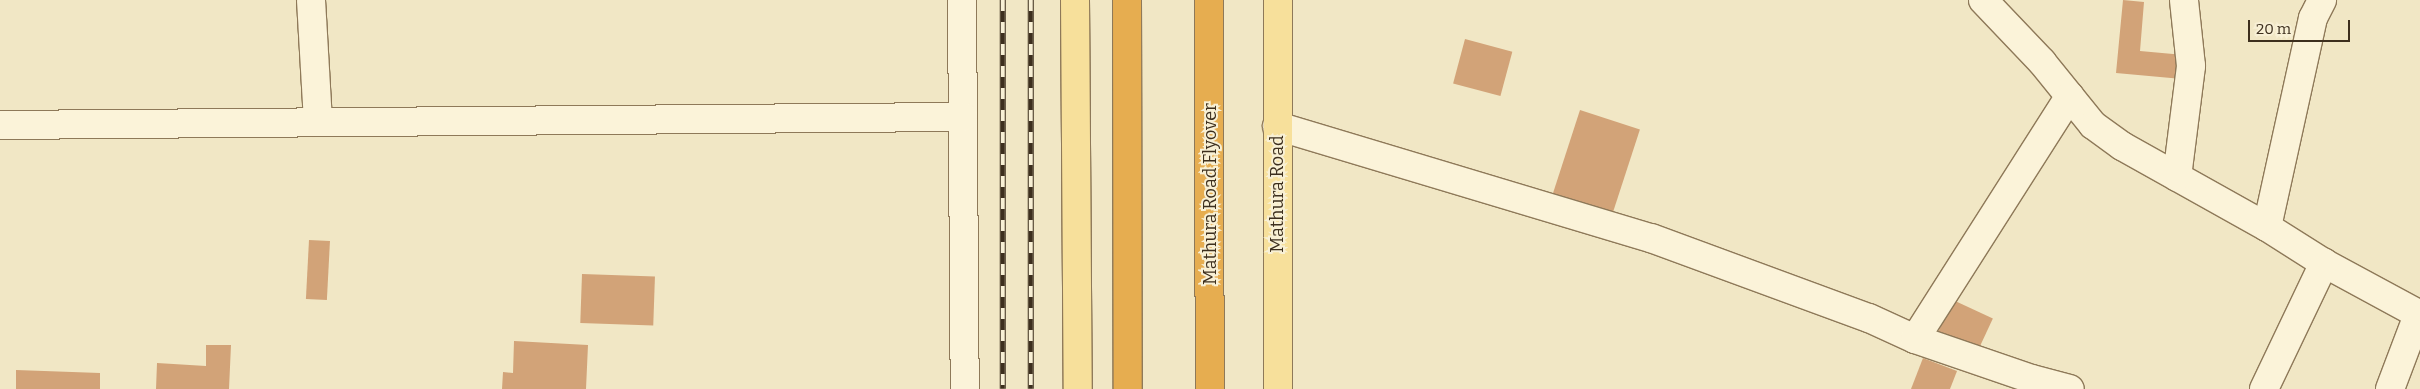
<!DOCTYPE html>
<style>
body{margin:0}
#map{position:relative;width:2420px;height:389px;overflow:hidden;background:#f1e7c5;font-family:Bitter,serif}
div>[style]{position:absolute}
.building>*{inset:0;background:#d2a378;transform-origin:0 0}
.roads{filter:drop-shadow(1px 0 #8e7959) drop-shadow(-1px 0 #8e7959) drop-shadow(0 1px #8e7959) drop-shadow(0 -1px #8e7959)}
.minor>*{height:28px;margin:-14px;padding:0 14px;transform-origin:14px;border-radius:14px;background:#fbf3d9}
.major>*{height:28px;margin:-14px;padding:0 14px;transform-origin:14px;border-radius:14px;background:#f7e09b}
.highway>*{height:28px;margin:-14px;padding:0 14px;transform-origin:14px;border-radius:14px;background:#e6ad50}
.rail>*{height:5.5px;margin-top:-2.75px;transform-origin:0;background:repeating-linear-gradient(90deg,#f8f0d5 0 11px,#3d2f1e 0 22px);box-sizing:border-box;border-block:1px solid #3d2f1e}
span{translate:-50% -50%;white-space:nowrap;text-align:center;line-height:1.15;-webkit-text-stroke:4px #f8f0d5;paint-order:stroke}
.street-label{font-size:18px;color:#3d2f1e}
.scale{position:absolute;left:2248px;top:20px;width:102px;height:22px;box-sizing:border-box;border:2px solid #3d2f1e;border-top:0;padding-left:6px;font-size:15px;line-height:18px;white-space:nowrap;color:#3d2f1e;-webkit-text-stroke:4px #f8f0d5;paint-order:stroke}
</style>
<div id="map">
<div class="building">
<i style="clip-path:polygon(2123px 0,2144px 2px,2140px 51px,2184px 55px,2182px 79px,2116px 73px)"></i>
<i style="left:1465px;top:39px;width:49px;height:46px;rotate:15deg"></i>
<i style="left:1580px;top:110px;width:63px;height:89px;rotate:18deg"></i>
<i style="left:309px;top:240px;width:21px;height:59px;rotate:3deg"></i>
<i style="left:582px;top:274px;width:73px;height:49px;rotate:2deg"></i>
<i style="left:1953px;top:300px;width:44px;height:38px;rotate:25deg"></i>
<i style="clip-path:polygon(514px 341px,588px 345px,586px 389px,502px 389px,503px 372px,513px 373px)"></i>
<i style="clip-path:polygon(206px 345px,231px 345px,229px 389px,156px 389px,157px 363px,206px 366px)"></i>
<i style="clip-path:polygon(1923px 358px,1957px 371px,1950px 389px,1911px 389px)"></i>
<i style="clip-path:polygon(16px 370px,100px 373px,100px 389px,16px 389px)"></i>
</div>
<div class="roads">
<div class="minor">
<i style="left:311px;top:0;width:122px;rotate:86.7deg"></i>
<i style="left:962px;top:0;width:389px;rotate:89.6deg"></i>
<i style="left:1983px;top:0;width:86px;rotate:46.4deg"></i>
<i style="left:2042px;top:62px;width:81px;rotate:51deg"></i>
<i style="left:2093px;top:125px;width:36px;rotate:36deg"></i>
<i style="left:2122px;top:146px;width:166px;rotate:29.2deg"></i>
<i style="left:2267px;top:227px;width:67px;rotate:32.3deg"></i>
<i style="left:2324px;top:263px;width:109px;rotate:28.4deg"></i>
<i style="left:0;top:125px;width:963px;rotate:-0.48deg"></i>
<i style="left:1277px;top:126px;width:390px;rotate:16.7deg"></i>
<i style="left:1651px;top:238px;width:232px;rotate:20.2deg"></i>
<i style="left:1869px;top:318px;width:51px;rotate:24.5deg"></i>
<i style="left:1915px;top:339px;width:124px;rotate:18.9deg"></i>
<i style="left:2032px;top:379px;width:39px;rotate:15deg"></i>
<i style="left:2177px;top:177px;width:112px;rotate:-82.8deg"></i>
<i style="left:2191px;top:66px;width:66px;rotate:-96.1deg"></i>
<i style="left:2267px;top:227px;width:214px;rotate:-77.6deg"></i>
<i style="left:2313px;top:18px;width:20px;rotate:-63deg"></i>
<i style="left:1915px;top:339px;width:288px;rotate:-57.5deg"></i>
<i style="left:2264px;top:389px;width:140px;rotate:-64.5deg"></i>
<i style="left:2390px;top:389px;width:79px;rotate:-69.3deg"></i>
</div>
<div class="major">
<i style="left:1075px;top:0;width:389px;rotate:89.6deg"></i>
<i style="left:1278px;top:389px;width:389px;rotate:-90deg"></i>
</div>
<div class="highway">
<i style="left:1127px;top:0;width:389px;rotate:89.9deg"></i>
<i style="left:1209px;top:0;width:389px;rotate:89.9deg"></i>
</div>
</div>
<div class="rail">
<i style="left:1003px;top:0;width:389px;rotate:90deg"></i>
<i style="left:1031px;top:0;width:389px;rotate:90deg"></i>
</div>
<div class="street-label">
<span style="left:1210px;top:194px;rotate:-90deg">Mathura Road Flyover</span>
<span style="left:1277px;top:194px;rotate:-90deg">Mathura Road</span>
</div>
<div class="scale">20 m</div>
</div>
